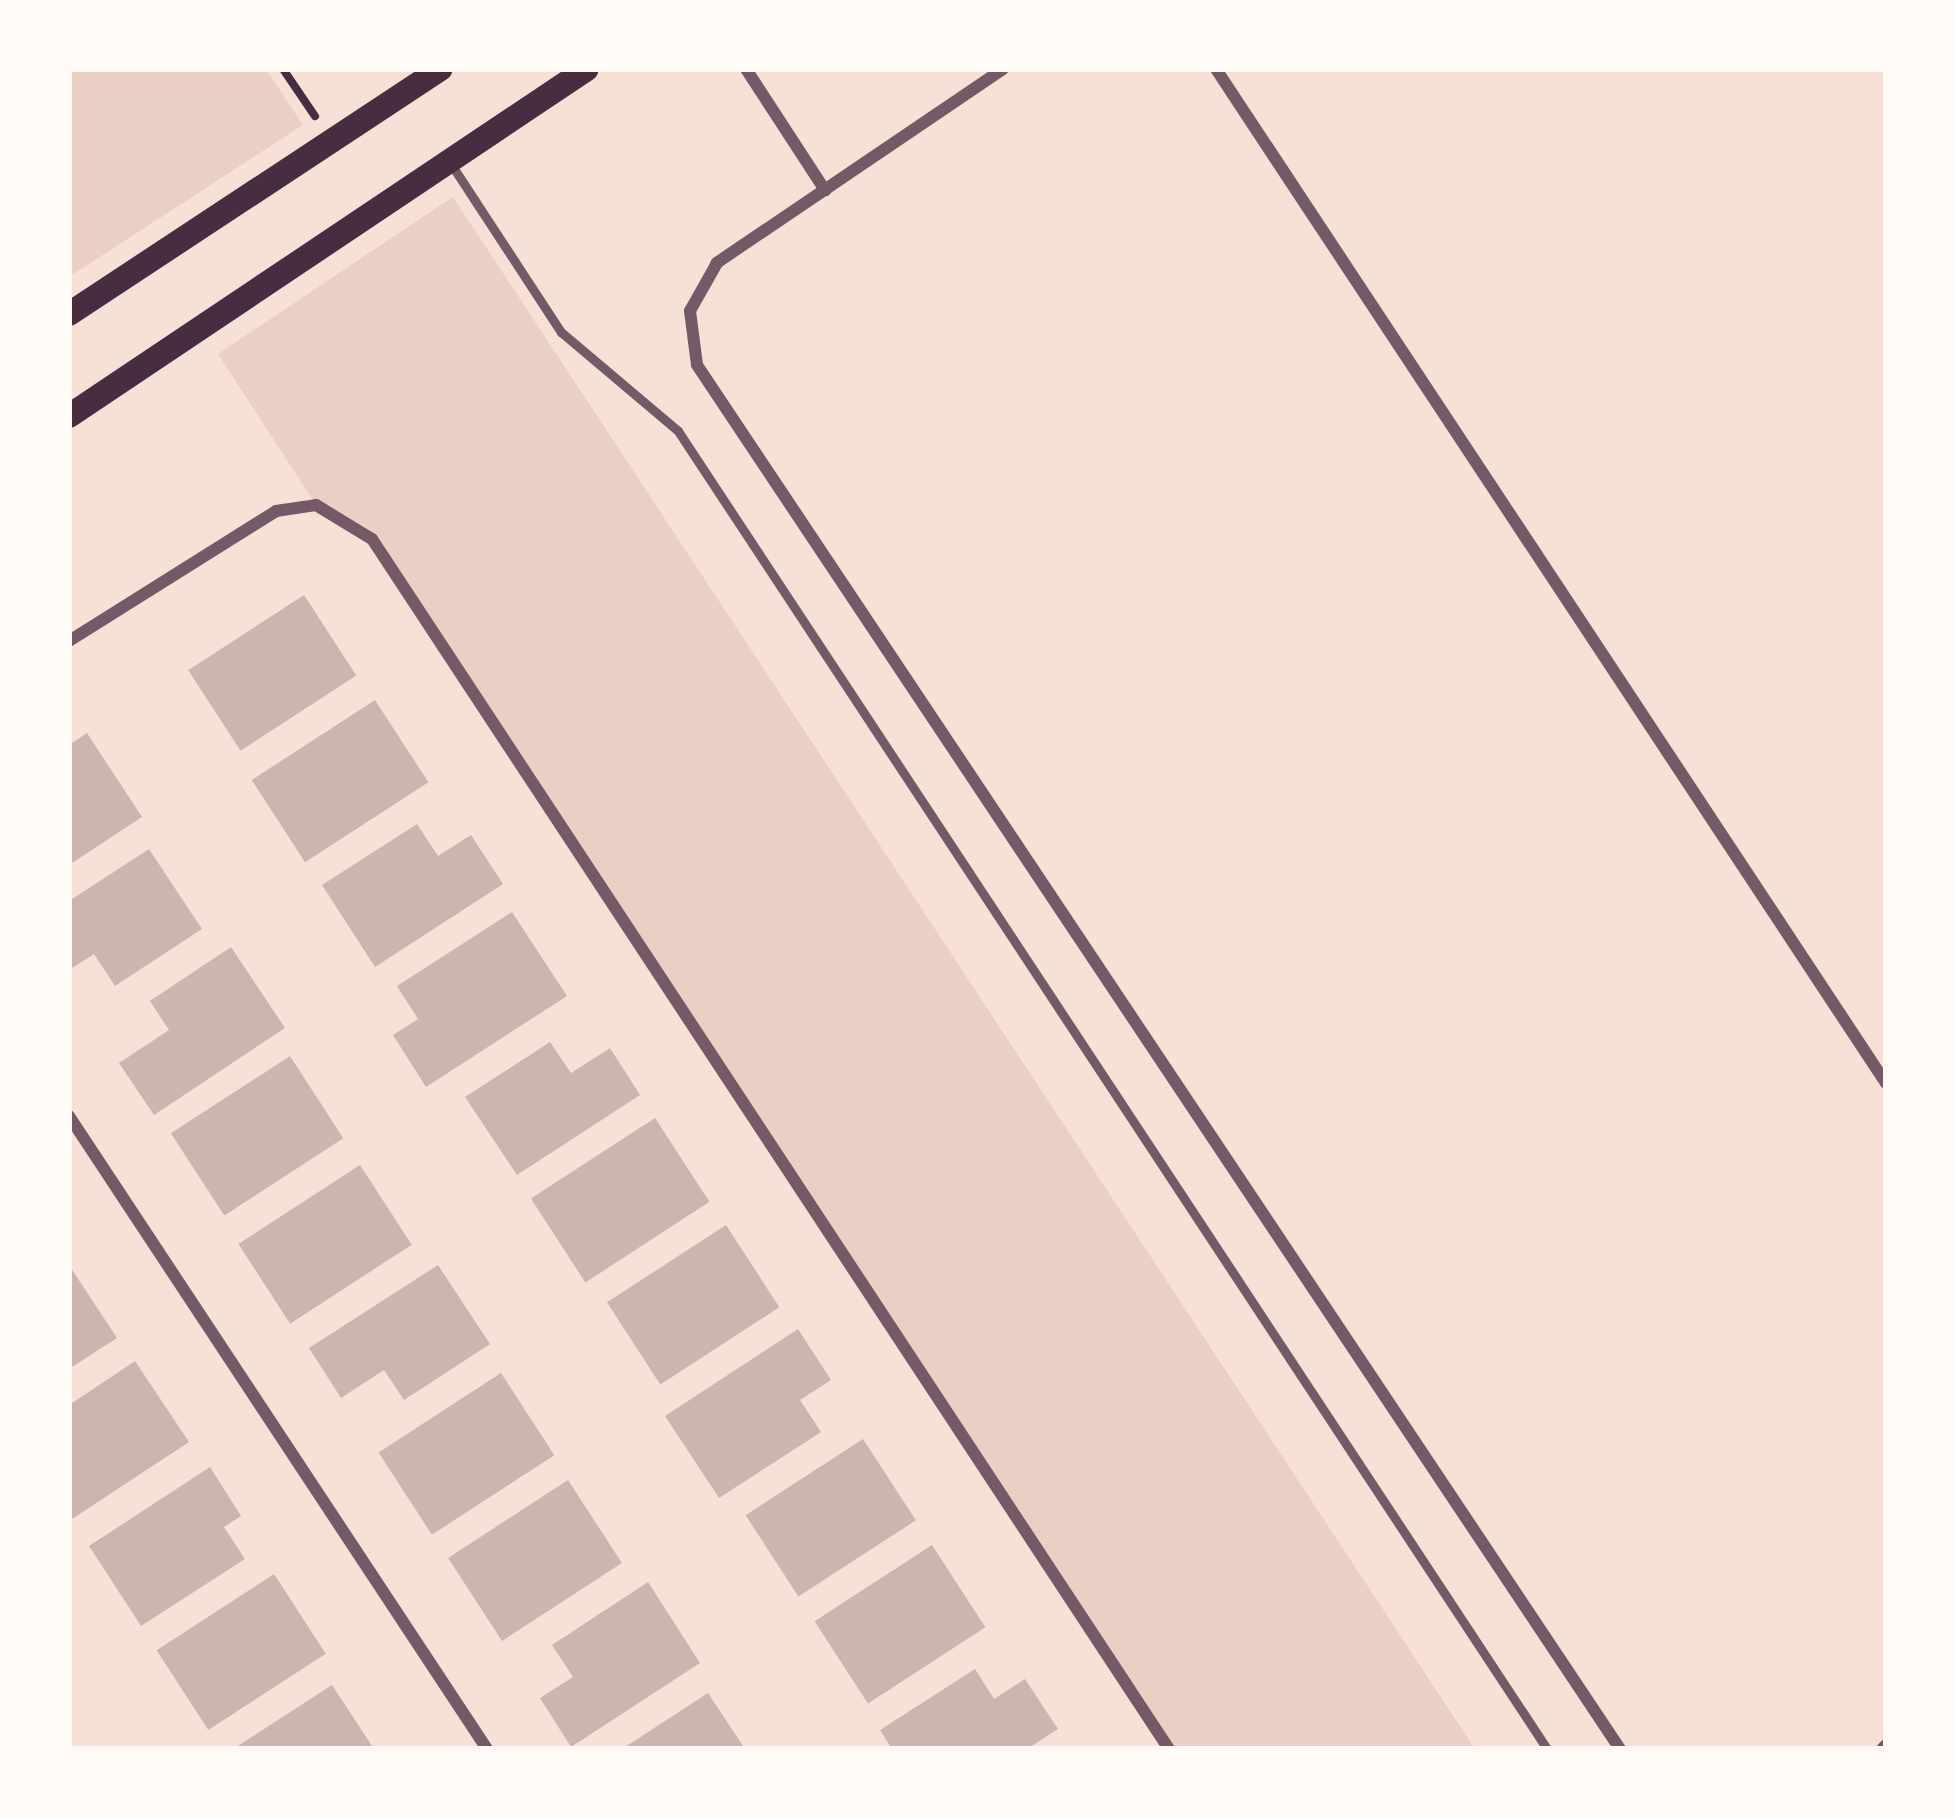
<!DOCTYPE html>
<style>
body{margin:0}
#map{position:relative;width:1955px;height:1818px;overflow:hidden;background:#f7e1d7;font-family:"Archivo Narrow",sans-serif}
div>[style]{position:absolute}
.green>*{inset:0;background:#ebcfc5}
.building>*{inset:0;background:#ccb4b1;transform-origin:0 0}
.path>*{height:8px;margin:-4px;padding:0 4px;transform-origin:4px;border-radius:4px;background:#4a2c40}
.service>*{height:9px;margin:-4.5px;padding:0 4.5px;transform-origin:4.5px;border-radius:4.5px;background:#755966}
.minor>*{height:12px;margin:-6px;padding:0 6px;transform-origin:6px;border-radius:6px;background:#755966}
.secondary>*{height:24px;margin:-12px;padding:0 12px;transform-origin:12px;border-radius:12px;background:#4a2c40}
span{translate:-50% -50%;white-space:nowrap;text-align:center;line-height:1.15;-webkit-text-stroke:12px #fffaf5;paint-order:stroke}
.frame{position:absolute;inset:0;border:72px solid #fffaf5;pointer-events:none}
</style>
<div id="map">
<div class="green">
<i style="clip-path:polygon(69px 69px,266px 69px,303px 125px,69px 277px)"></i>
<i style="clip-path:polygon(453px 197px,1475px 1749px,1169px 1749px,372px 539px,316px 505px,218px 354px)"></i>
</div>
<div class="building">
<i style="left:304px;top:595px;width:96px;height:138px;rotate:57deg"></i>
<i style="left:375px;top:700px;width:98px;height:147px;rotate:57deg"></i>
<i style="clip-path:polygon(87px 733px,142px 817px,69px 865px,69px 745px)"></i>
<i style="clip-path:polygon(417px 824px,438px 856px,471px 835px,503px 884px,375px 967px,322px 885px)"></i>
<i style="clip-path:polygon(149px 849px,202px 929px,115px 986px,94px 954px,72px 968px,69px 901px)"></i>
<i style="clip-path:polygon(512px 912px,567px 996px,426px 1087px,393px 1035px,418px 1019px,397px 986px)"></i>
<i style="clip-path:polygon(231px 947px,285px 1028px,154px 1115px,119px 1063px,169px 1030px,150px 1001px)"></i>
<i style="clip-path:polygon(550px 1042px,571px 1073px,610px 1048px,640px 1095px,517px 1175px,465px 1097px)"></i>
<i style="left:290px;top:1056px;width:98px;height:142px;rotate:57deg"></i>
<i style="left:655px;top:1118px;width:100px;height:148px;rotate:57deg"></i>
<i style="left:360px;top:1165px;width:95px;height:145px;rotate:57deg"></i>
<i style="left:726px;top:1225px;width:98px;height:142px;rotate:57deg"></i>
<i style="clip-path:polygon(69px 1265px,117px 1338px,69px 1369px)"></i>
<i style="clip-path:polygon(438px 1265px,490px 1344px,404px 1400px,384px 1370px,341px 1398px,309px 1348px)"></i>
<i style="clip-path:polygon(798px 1329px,831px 1380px,800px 1400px,821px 1432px,719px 1498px,665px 1416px)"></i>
<i style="clip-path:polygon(135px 1361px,189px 1442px,69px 1521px,69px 1405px)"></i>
<i style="left:501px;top:1373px;width:98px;height:146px;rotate:57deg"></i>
<i style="left:863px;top:1439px;width:97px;height:140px;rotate:57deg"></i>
<i style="clip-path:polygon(210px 1467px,241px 1516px,224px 1527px,245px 1559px,141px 1626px,89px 1546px)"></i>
<i style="left:568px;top:1480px;width:99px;height:143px;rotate:57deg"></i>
<i style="left:932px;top:1545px;width:98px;height:140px;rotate:57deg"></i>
<i style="left:274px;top:1574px;width:95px;height:140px;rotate:57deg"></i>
<i style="clip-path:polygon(648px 1582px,700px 1663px,571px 1747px,540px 1698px,573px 1677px,552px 1645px)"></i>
<i style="clip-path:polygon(975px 1669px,994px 1699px,1025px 1679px,1058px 1729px,1027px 1749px,892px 1749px,880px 1730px)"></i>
<i style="clip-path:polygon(332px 1685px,374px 1749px,233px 1749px)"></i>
<i style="clip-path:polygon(708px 1693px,745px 1749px,622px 1749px)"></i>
</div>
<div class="path">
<i style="left:283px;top:69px;width:57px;rotate:55.8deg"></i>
</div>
<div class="service">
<i style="left:451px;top:164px;width:201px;rotate:56.8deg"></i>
<i style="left:561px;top:332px;width:153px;rotate:40.2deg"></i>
<i style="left:678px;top:431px;width:1579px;rotate:56.6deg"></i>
</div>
<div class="minor">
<i style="left:746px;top:69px;width:145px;rotate:56.9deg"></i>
<i style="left:1003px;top:69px;width:346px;rotate:145.9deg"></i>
<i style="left:717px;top:263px;width:55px;rotate:119.4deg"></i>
<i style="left:690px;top:311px;width:54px;rotate:82.6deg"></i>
<i style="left:697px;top:365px;width:1664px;rotate:56.3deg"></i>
<i style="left:1216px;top:69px;width:1215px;rotate:56.55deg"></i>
<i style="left:69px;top:641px;width:244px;rotate:-32.1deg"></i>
<i style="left:276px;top:511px;width:40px;rotate:-8.5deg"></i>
<i style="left:316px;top:505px;width:66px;rotate:31.3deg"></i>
<i style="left:372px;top:539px;width:1449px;rotate:56.63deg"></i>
<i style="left:69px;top:1116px;width:759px;rotate:56.56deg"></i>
<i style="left:1882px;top:1749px;width:6px;rotate:-45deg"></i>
</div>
<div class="secondary">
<i style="left:69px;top:314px;width:445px;rotate:-33.4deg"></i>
<i style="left:69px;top:416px;width:623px;rotate:-33.82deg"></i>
</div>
<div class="frame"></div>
</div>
